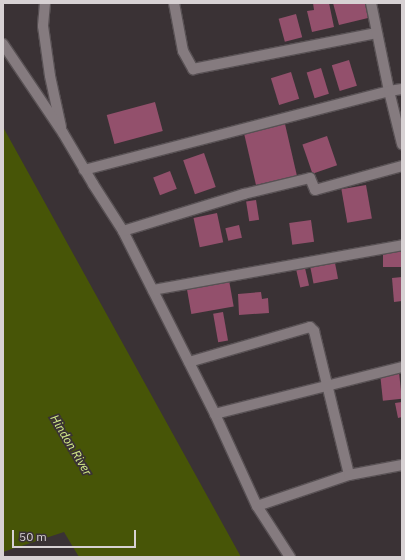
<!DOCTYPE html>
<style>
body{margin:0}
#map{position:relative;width:405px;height:560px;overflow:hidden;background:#3a3235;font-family:"IBM Plex Sans",sans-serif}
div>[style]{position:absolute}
.water>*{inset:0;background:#475507}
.building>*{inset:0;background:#93506c;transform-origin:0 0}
.roads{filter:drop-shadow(1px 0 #585154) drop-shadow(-1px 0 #585154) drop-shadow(0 1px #585154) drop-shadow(0 -1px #585154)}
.minor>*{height:10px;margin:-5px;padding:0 5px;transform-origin:5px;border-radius:5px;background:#857b7f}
span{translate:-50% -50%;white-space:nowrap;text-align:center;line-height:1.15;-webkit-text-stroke:3.5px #3a3235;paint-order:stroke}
.water-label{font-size:12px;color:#d5ed8b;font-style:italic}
.frame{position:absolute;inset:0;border:4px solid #d7d1d3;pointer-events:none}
.scale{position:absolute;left:12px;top:530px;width:124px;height:18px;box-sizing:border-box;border:2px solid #d7d1d3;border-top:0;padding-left:5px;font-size:12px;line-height:14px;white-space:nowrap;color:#d7d1d3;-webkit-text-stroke:3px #3a3235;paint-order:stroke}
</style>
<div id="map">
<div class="water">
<i style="clip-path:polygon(3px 127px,241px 557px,79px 557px,64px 532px,3px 552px)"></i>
</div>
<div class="building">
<i style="clip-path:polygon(313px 3px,329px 3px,334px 27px,312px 32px,307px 11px,314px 10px)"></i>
<i style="clip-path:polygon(333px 3px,365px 3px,368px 18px,339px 25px)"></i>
<i style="left:296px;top:14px;width:24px;height:18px;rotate:75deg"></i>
<i style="left:349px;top:60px;width:27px;height:18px;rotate:73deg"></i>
<i style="left:321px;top:68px;width:27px;height:15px;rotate:73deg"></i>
<i style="left:291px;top:72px;width:28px;height:21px;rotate:73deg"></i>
<i style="left:155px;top:102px;width:30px;height:50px;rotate:75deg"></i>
<i style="left:285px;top:124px;width:53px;height:42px;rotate:77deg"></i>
<i style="left:327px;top:136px;width:31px;height:26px;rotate:71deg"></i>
<i style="left:204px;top:153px;width:36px;height:22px;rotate:71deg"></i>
<i style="left:170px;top:171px;width:19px;height:18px;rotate:69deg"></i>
<i style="left:366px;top:185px;width:34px;height:25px;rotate:80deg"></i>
<i style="left:256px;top:200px;width:20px;height:10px;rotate:81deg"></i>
<i style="left:217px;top:213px;width:30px;height:24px;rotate:78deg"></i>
<i style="left:311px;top:220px;width:22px;height:22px;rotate:82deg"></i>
<i style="left:239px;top:225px;width:13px;height:14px;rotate:77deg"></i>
<i style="left:402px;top:251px;width:16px;height:19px;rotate:90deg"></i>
<i style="left:335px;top:263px;width:16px;height:25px;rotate:79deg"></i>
<i style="left:305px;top:268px;width:18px;height:9px;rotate:77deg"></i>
<i style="clip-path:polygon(402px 277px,402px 301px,394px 302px,392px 278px)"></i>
<i style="left:229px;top:280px;width:27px;height:43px;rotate:80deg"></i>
<i style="clip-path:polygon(261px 292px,262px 299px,268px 298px,269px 313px,239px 315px,238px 294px)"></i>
<i style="left:223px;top:312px;width:29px;height:10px;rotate:80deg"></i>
<i style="left:399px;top:372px;width:27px;height:19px;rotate:84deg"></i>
<i style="clip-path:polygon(402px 402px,402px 417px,398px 418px,395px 403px)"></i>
</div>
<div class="roads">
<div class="minor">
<i style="left:45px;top:3px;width:23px;rotate:95deg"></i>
<i style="left:43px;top:26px;width:50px;rotate:82deg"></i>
<i style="left:50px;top:76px;width:52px;rotate:77.8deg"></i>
<i style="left:174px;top:3px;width:49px;rotate:79.4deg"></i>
<i style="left:183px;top:51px;width:21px;rotate:61deg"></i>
<i style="left:193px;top:69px;width:187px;rotate:-11.1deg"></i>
<i style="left:371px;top:3px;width:90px;rotate:78.4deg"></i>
<i style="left:389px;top:91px;width:55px;rotate:76.2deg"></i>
<i style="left:3px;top:44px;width:107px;rotate:56deg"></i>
<i style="left:63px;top:133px;width:59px;rotate:59.5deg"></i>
<i style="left:93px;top:184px;width:56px;rotate:57.4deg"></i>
<i style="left:123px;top:231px;width:205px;rotate:63.3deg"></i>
<i style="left:215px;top:414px;width:101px;rotate:65.5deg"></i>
<i style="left:257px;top:506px;width:61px;rotate:57.1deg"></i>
<i style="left:84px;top:170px;width:315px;rotate:-14.5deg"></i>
<i style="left:389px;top:91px;width:13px;rotate:-9deg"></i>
<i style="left:123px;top:231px;width:127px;rotate:-17deg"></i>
<i style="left:244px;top:194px;width:68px;rotate:-13.6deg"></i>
<i style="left:310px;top:178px;width:13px;rotate:67deg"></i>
<i style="left:315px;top:190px;width:90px;rotate:-15.4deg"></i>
<i style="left:153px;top:290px;width:253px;rotate:-10.2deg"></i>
<i style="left:189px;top:362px;width:126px;rotate:-16.1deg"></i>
<i style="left:310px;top:327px;width:6px;rotate:45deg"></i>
<i style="left:314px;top:331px;width:148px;rotate:76.3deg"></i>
<i style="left:215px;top:414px;width:193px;rotate:-14.1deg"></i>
<i style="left:257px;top:506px;width:97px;rotate:-18.6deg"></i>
<i style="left:349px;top:475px;width:54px;rotate:-10.7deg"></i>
</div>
</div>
<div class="water-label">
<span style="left:71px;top:445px;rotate:59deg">Hindon River</span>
</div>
<div class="frame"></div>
<div class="scale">50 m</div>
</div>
